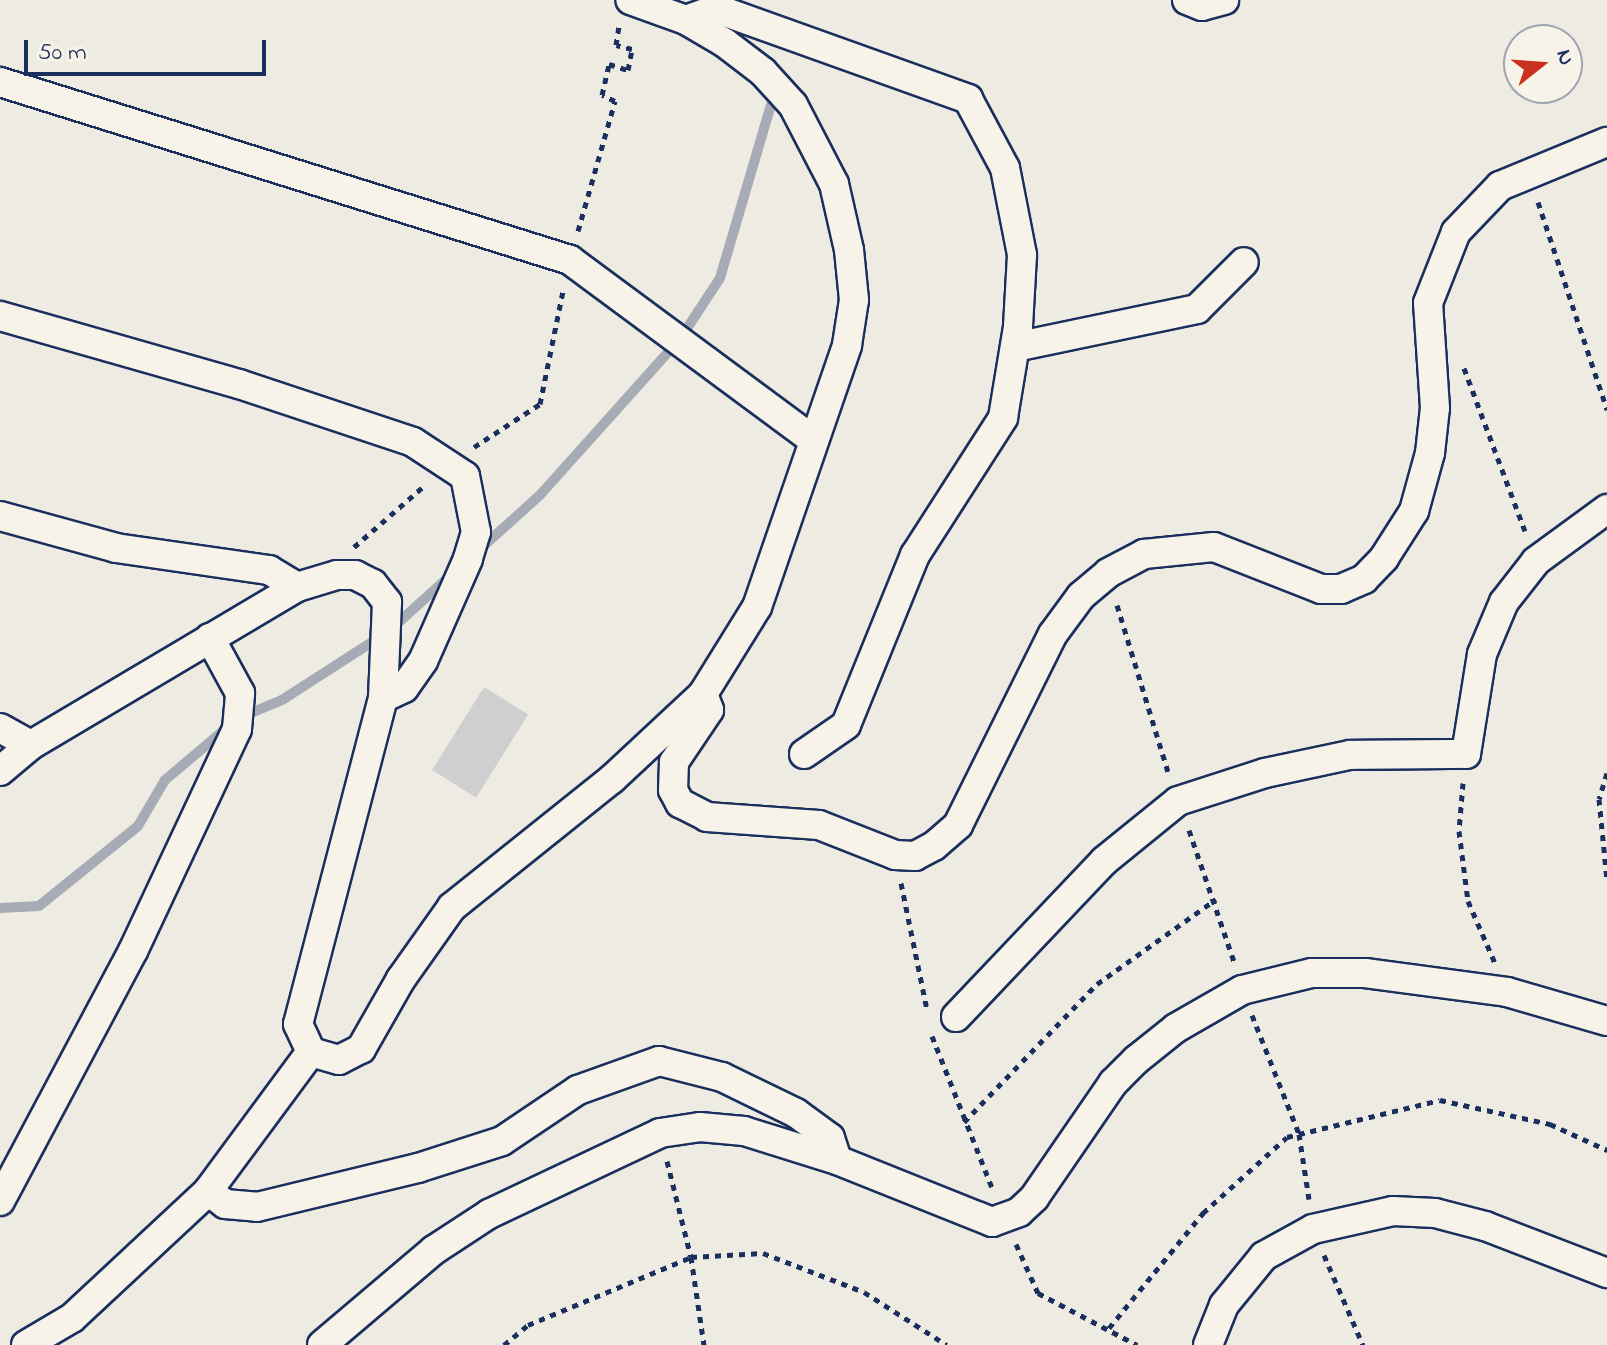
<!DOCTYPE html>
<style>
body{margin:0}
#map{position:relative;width:1607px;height:1345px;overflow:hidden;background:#eeebe2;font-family:"Indie Flower",sans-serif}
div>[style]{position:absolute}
.green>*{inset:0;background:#cfcfcf;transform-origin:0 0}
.stream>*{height:10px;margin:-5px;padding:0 5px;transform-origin:5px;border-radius:5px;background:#a6abb5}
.path>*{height:5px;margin-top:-2.5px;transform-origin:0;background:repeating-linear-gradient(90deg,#1b2f5e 0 6px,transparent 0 12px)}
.roads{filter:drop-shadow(2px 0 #1b2f5e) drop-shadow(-2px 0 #1b2f5e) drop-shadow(0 2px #1b2f5e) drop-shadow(0 -2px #1b2f5e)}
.minor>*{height:28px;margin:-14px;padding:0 14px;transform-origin:14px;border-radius:14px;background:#f7f3e8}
span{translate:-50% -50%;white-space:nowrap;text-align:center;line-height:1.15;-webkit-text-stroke:6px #f7f3e8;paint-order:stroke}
.north{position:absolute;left:1503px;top:24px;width:80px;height:80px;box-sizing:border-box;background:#f7f3e8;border:2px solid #9fa5b1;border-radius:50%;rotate:73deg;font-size:22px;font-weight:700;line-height:32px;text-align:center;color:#1b2f5e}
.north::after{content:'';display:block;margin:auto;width:28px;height:36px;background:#c8321e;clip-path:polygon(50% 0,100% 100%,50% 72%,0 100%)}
.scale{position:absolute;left:24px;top:40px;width:242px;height:36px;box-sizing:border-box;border:4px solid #1b2f5e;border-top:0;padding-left:10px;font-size:24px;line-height:28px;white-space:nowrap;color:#1b2f5e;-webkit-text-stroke:6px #f7f3e8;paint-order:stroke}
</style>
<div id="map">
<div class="green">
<i style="left:484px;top:687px;width:52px;height:98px;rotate:32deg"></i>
</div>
<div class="stream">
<i style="left:478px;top:551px;width:84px;rotate:-42.1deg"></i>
<i style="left:540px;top:495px;width:210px;rotate:-48.1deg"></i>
<i style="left:680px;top:339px;width:73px;rotate:-56.7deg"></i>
<i style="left:720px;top:278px;width:180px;rotate:-73.6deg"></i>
<i style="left:241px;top:717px;width:44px;rotate:-22.5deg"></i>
<i style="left:282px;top:700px;width:127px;rotate:-32.8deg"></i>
<i style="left:389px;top:631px;width:84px;rotate:-42.1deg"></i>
<i style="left:0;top:908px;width:39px;rotate:-3deg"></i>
<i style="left:39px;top:906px;width:127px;rotate:-38.9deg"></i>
<i style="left:138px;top:826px;width:53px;rotate:-59.6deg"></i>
<i style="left:165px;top:780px;width:82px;rotate:-40.1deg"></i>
</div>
<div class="path">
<i style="left:1538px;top:202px;width:219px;rotate:71.6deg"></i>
<i style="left:578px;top:231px;width:135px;rotate:-74.1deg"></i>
<i style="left:615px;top:101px;width:14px;rotate:-155deg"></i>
<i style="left:602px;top:95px;width:32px;rotate:-77deg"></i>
<i style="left:609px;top:64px;width:20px;rotate:18deg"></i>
<i style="left:628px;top:70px;width:21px;rotate:-79deg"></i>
<i style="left:632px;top:49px;width:16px;rotate:-166deg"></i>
<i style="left:616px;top:45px;width:20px;rotate:-81deg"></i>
<i style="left:1464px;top:368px;width:174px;rotate:69.5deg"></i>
<i style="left:474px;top:447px;width:79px;rotate:-33.1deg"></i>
<i style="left:540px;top:404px;width:115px;rotate:-78.5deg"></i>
<i style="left:354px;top:547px;width:94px;rotate:-41.1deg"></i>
<i style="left:1117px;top:605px;width:178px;rotate:73deg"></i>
<i style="left:1607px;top:773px;width:27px;rotate:107deg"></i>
<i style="left:1599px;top:799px;width:82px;rotate:84.4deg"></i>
<i style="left:1463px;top:783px;width:48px;rotate:94.8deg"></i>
<i style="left:1459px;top:831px;width:71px;rotate:82.7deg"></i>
<i style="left:1468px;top:901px;width:68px;rotate:66.5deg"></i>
<i style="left:1189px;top:830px;width:142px;rotate:71.1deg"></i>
<i style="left:901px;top:883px;width:130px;rotate:78.4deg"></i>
<i style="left:1252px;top:1015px;width:128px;rotate:68.4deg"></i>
<i style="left:1299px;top:1134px;width:66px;rotate:81.3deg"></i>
<i style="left:932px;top:1036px;width:166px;rotate:68.4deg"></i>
<i style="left:964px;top:1122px;width:192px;rotate:-46.1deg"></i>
<i style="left:1097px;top:984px;width:146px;rotate:-35.5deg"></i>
<i style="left:667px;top:1161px;width:99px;rotate:76deg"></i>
<i style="left:691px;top:1257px;width:89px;rotate:81.6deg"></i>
<i style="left:1016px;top:1244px;width:54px;rotate:65.8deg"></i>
<i style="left:1038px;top:1293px;width:112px;rotate:27.7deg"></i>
<i style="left:1324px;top:1255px;width:98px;rotate:66.6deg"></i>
<i style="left:1109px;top:1328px;width:149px;rotate:-50.7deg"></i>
<i style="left:1203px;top:1213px;width:113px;rotate:-42.1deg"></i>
<i style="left:1287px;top:1137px;width:157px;rotate:-13.6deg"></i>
<i style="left:1440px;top:1100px;width:113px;rotate:12.3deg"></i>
<i style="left:1550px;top:1124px;width:63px;rotate:24.5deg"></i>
<i style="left:504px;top:1345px;width:31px;rotate:-40deg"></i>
<i style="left:528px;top:1325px;width:177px;rotate:-22.6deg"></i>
<i style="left:691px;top:1257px;width:72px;rotate:-3.2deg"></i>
<i style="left:763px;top:1253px;width:108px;rotate:21.1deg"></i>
<i style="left:864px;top:1292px;width:98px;rotate:32.6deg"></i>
</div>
<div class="roads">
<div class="minor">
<i style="left:1187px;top:0;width:16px;rotate:22deg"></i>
<i style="left:1202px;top:6px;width:23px;rotate:-15deg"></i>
<i style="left:686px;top:20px;width:33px;rotate:-20deg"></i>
<i style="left:717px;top:9px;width:267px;rotate:19.7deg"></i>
<i style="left:968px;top:99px;width:78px;rotate:61.8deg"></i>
<i style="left:1005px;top:168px;width:89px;rotate:78.9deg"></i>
<i style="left:1022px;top:255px;width:72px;rotate:93.2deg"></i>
<i style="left:1018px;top:327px;width:92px;rotate:99.4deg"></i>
<i style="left:1003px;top:418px;width:163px;rotate:122.7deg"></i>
<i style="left:915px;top:555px;width:183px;rotate:112.1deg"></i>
<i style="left:846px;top:725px;width:51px;rotate:145.4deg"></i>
<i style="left:0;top:82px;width:597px;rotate:17.34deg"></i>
<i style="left:570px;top:260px;width:302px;rotate:36.5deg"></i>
<i style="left:0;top:316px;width:248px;rotate:15.9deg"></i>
<i style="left:239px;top:384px;width:183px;rotate:18.4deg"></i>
<i style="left:413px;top:442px;width:62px;rotate:33.2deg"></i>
<i style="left:465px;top:476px;width:57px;rotate:78.9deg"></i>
<i style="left:476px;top:532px;width:28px;rotate:107deg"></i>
<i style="left:468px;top:559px;width:111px;rotate:113.8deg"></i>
<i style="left:423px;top:661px;width:33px;rotate:125deg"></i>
<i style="left:404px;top:688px;width:23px;rotate:155deg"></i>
<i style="left:1015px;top:347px;width:186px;rotate:-11.8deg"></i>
<i style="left:1197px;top:309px;width:66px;rotate:-45deg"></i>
<i style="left:0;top:516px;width:120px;rotate:15.4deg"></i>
<i style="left:116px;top:548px;width:155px;rotate:8.2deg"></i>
<i style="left:269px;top:570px;width:33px;rotate:31deg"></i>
<i style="left:703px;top:694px;width:17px;rotate:69deg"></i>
<i style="left:709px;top:710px;width:63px;rotate:123.9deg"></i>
<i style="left:674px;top:762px;width:28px;rotate:92deg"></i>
<i style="left:673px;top:790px;width:15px;rotate:62deg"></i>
<i style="left:680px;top:803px;width:30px;rotate:27deg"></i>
<i style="left:707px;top:817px;width:112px;rotate:4.1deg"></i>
<i style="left:819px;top:825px;width:82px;rotate:21.5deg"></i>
<i style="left:895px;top:855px;width:20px;rotate:3deg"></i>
<i style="left:915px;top:856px;width:21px;rotate:-28deg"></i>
<i style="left:934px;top:846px;width:32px;rotate:-41deg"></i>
<i style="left:958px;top:825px;width:213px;rotate:-63.6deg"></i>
<i style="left:1053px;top:634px;width:47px;rotate:-53.6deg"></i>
<i style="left:1081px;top:596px;width:35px;rotate:-40deg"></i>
<i style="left:1108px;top:573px;width:41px;rotate:-27.8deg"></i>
<i style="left:1144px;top:554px;width:70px;rotate:-5.7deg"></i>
<i style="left:1214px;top:547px;width:115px;rotate:21.4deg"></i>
<i style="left:1321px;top:589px;width:20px"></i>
<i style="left:1341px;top:589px;width:25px;rotate:-23deg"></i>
<i style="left:1364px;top:579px;width:29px;rotate:-46deg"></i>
<i style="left:1384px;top:558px;width:56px;rotate:-57.4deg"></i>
<i style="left:1414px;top:511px;width:60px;rotate:-74.6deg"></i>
<i style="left:1430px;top:453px;width:45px;rotate:-83.7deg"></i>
<i style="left:1435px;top:408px;width:105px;rotate:-93.8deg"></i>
<i style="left:1428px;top:303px;width:76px;rotate:-68.5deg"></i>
<i style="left:1456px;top:232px;width:64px;rotate:-46.3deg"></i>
<i style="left:1500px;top:186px;width:116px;rotate:-22.4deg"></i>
<i style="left:0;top:728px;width:35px;rotate:29deg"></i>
<i style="left:0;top:771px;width:40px;rotate:-40deg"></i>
<i style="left:31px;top:745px;width:309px;rotate:-30.7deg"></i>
<i style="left:297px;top:587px;width:42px;rotate:-16.7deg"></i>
<i style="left:337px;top:575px;width:18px"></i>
<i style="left:355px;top:575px;width:20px;rotate:27deg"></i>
<i style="left:373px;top:584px;width:23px;rotate:52deg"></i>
<i style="left:387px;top:602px;width:96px;rotate:92.4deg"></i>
<i style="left:383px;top:698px;width:337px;rotate:104.6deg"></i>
<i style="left:298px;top:1024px;width:31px;rotate:65deg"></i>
<i style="left:311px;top:1052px;width:29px;rotate:16deg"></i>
<i style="left:339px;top:1060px;width:25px;rotate:-27deg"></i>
<i style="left:361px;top:1049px;width:81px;rotate:-60.3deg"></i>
<i style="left:401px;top:979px;width:88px;rotate:-54.7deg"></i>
<i style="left:452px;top:907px;width:205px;rotate:-38.7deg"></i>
<i style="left:612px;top:779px;width:125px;rotate:-43deg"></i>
<i style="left:703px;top:694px;width:102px;rotate:-58.2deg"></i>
<i style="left:757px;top:607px;width:277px;rotate:-71deg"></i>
<i style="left:847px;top:345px;width:46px;rotate:-81.2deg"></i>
<i style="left:854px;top:300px;width:50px;rotate:-95.7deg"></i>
<i style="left:849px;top:250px;width:68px;rotate:-102.8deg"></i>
<i style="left:834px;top:184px;width:89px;rotate:-117.4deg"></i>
<i style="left:793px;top:105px;width:45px;rotate:-132.3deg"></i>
<i style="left:763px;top:72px;width:48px;rotate:-142.7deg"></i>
<i style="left:725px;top:43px;width:45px;rotate:-149.5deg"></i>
<i style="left:686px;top:20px;width:59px;rotate:-160.3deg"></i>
<i style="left:956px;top:1017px;width:215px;rotate:-46.5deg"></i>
<i style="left:1104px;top:861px;width:95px;rotate:-39deg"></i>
<i style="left:1178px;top:801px;width:91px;rotate:-17.8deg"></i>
<i style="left:1265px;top:773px;width:87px;rotate:-12deg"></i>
<i style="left:1350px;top:755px;width:116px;rotate:-0.5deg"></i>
<i style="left:1466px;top:754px;width:101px;rotate:-80.9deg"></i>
<i style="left:1482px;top:654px;width:56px;rotate:-67.1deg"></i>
<i style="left:1504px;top:602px;width:52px;rotate:-52deg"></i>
<i style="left:1536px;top:561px;width:88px;rotate:-36.2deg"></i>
<i style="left:208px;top:1191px;width:21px;rotate:37deg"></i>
<i style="left:225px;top:1204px;width:32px;rotate:5deg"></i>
<i style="left:257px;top:1207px;width:166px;rotate:-13.6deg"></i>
<i style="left:418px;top:1168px;width:88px;rotate:-17.8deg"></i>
<i style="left:502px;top:1141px;width:92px;rotate:-33.9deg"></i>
<i style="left:578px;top:1090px;width:86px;rotate:-19.7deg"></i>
<i style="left:659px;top:1061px;width:65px;rotate:14.3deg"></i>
<i style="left:722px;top:1077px;width:82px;rotate:25.9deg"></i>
<i style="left:796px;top:1113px;width:42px;rotate:36.3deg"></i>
<i style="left:830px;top:1138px;width:23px;rotate:72deg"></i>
<i style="left:0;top:1201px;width:283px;rotate:-62deg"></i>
<i style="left:133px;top:951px;width:245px;rotate:-64.9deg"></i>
<i style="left:237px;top:729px;width:36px;rotate:-85deg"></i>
<i style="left:240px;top:693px;width:63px;rotate:-118.6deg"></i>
<i style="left:26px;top:1345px;width:53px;rotate:-30.4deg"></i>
<i style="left:72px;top:1318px;width:186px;rotate:-43deg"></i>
<i style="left:208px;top:1191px;width:173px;rotate:-53.5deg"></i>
<i style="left:322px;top:1345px;width:147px;rotate:-40.3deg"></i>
<i style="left:434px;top:1250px;width:66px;rotate:-33.2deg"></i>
<i style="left:489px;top:1214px;width:189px;rotate:-25.3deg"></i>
<i style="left:660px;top:1133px;width:40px;rotate:-8.5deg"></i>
<i style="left:700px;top:1127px;width:44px;rotate:5.2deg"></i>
<i style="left:744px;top:1131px;width:97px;rotate:17.3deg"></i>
<i style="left:837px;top:1160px;width:167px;rotate:21.8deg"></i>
<i style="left:992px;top:1222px;width:29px;rotate:-20deg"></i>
<i style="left:1019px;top:1212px;width:21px;rotate:-43deg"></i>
<i style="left:1034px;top:1198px;width:140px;rotate:-55.5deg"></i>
<i style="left:1113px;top:1083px;width:33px;rotate:-45deg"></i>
<i style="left:1136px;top:1060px;width:51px;rotate:-38.7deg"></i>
<i style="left:1176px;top:1028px;width:76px;rotate:-29.9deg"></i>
<i style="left:1242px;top:990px;width:72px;rotate:-13.7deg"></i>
<i style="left:1312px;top:973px;width:53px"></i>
<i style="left:1365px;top:973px;width:143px;rotate:7.6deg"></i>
<i style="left:1507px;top:992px;width:104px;rotate:16.2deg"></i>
<i style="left:1208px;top:1345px;width:43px;rotate:-68.2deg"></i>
<i style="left:1224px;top:1305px;width:63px;rotate:-50.8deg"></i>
<i style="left:1264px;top:1256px;width:56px;rotate:-28.9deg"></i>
<i style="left:1313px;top:1229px;width:82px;rotate:-12.7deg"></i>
<i style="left:1393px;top:1211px;width:42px;rotate:2.7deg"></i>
<i style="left:1435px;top:1213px;width:52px;rotate:14.6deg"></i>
<i style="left:1485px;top:1226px;width:131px;rotate:21.1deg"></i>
</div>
</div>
<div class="north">N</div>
<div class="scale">50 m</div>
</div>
